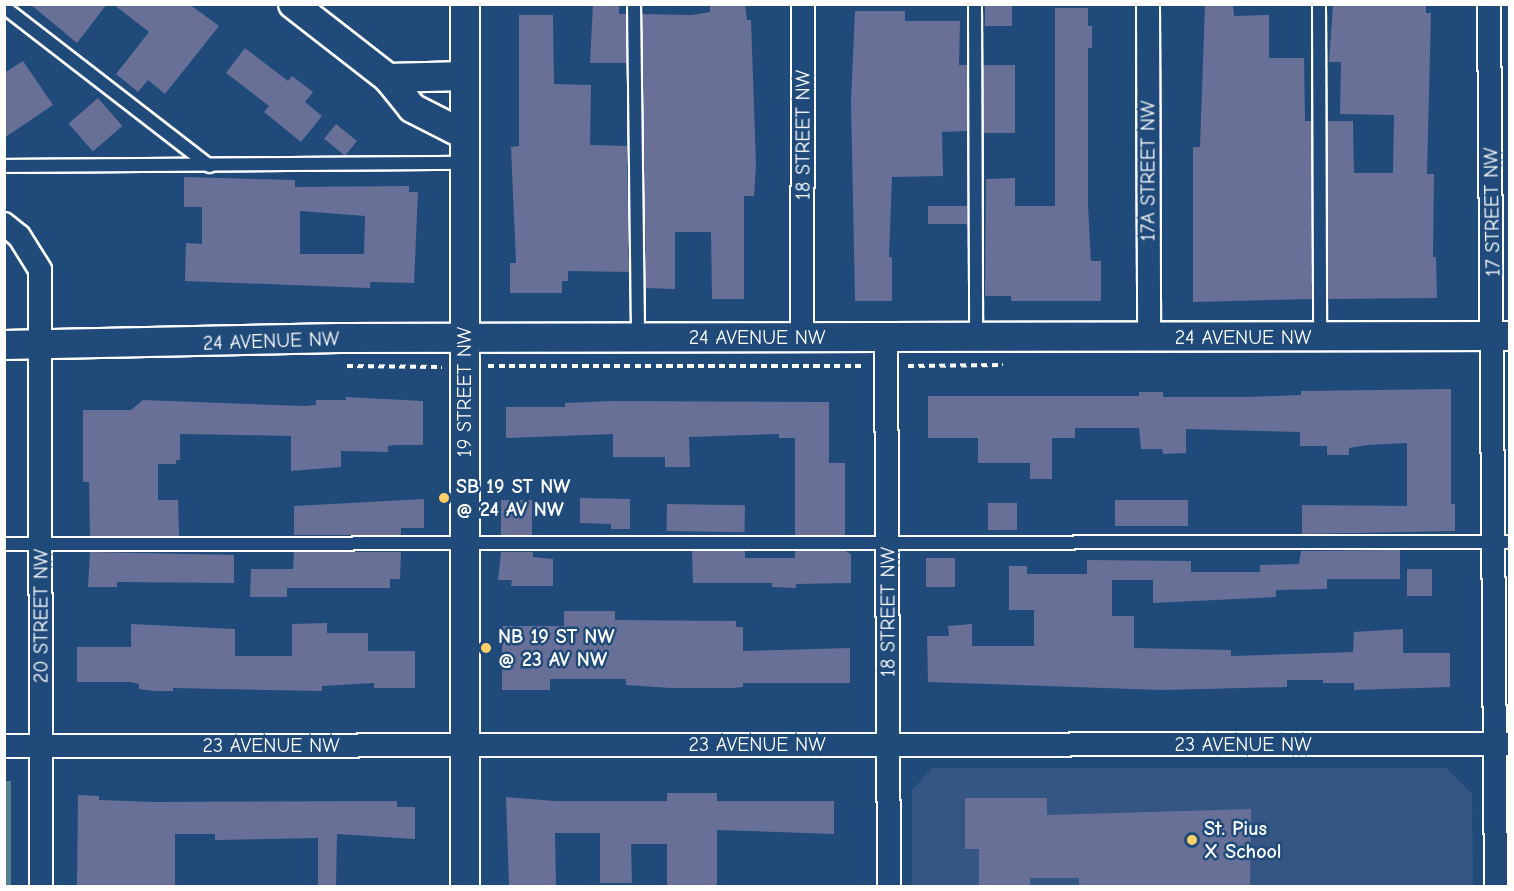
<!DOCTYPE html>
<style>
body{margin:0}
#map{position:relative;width:1514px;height:891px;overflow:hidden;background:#1f4a7a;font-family:"Comic Neue",sans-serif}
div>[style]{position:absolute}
.built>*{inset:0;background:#355583}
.green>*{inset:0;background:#51838e;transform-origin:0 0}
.building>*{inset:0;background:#687098;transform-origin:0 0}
.path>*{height:4px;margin-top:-2px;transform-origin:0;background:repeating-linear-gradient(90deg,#fff 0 6px,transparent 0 10.5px)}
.roads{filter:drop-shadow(2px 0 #fff) drop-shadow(-2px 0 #fff) drop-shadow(0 2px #fff) drop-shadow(0 -2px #fff)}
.service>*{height:12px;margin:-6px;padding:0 6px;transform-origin:6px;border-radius:6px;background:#1f4a7a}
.minor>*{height:22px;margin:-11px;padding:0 11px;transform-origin:11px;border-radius:11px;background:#1f4a7a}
.tertiary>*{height:28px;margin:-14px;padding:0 14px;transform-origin:14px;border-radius:14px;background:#1f4a7a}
.dots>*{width:16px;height:16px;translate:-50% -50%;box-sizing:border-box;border:3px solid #1f4a7a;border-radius:50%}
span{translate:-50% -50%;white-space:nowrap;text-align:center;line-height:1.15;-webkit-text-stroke:5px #1f4a7a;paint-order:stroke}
.street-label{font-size:20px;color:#fff}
.poi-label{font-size:20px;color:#fff;font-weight:700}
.left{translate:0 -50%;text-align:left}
.frame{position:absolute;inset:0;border:6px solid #fff;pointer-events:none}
</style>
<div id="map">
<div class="built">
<i style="clip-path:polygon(932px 768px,1446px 768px,1472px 794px,1473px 886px,912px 886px,912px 790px)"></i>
</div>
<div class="green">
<i style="left:5px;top:781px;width:6px;height:105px"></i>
</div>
<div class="building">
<i style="clip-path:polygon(30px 4px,107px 4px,77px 43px)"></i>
<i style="clip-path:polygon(113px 4px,189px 4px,219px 26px,165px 94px,148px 80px,138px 92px,116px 74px,149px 32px)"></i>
<i style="clip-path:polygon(593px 4px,619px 4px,619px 14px,626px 14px,626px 63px,590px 63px)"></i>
<i style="clip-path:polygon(710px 4px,745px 4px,747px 20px,751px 20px,756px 165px,754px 196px,744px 196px,744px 299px,712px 299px,711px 232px,675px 232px,675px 289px,646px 288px,642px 14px,692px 15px,710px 12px)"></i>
<i style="left:985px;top:4px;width:27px;height:22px"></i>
<i style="clip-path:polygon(1205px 4px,1233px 4px,1234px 16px,1269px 15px,1269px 58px,1304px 58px,1305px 121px,1311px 121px,1312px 299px,1193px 302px,1193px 147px,1200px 147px)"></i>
<i style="clip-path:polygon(1333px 4px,1426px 4px,1426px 13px,1431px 13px,1427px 174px,1434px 174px,1433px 257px,1436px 257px,1437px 298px,1328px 299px,1328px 121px,1353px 121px,1354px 173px,1393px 173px,1394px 115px,1340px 114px,1341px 62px,1329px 62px)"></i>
<i style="clip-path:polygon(1055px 8px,1088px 8px,1088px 26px,1092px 26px,1092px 48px,1088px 48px,1088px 206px,1091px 261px,1101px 261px,1101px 301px,1011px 301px,1011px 296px,985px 296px,986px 179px,1015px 178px,1015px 206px,1055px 206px)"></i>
<i style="clip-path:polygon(855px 11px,905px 11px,905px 21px,960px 21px,959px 65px,967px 65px,967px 131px,942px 132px,943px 176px,892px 177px,889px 257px,892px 257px,892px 301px,855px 301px,851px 101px)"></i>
<i style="clip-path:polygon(519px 15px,553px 15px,554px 84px,591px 85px,590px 145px,627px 146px,629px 272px,568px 271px,568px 281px,562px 281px,562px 293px,510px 293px,510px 263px,516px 263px,511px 147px,519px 146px)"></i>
<i style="clip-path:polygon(245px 48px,288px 81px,292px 76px,313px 92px,305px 102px,322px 116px,301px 142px,264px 112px,269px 106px,226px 73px)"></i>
<i style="clip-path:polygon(23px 61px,53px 105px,4px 138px,4px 73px)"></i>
<i style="left:983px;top:65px;width:32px;height:68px"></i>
<i style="left:98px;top:98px;width:37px;height:39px;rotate:49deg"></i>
<i style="left:336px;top:124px;width:27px;height:19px;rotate:39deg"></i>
<i style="clip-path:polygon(evenodd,184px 177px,295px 180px,295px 187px,409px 186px,409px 192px,418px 192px,414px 283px,370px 282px,370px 288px,185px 281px,186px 243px,202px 244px,202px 207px,184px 207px,184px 177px,300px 211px,365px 216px,364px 254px,300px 254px,300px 211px)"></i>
<i style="left:928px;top:206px;width:39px;height:18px"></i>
<i style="clip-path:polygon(1451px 389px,1451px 504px,1455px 504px,1455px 531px,1302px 534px,1302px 505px,1407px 506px,1407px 443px,1367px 445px,1349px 448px,1349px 455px,1327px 455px,1327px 446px,1300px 446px,1300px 432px,1186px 429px,1186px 453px,1163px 454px,1162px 449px,1141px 449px,1139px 428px,1075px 428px,1075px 438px,1052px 438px,1052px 479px,1030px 479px,1030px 463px,978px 463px,978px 438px,928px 438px,928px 396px,1139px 396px,1139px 392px,1163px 392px,1163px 397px,1248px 397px,1301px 395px,1301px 391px)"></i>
<i style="clip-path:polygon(346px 397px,423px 401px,423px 445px,395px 445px,388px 446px,388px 452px,341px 451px,341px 467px,291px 471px,291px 436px,180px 434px,180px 460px,176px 460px,176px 464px,158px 464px,158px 500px,178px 500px,179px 536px,90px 536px,89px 482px,83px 482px,83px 410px,131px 410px,143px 400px,304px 406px,316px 405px,316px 400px,346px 400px)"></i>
<i style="clip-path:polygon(613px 401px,829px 402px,829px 463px,845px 463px,845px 535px,795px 535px,795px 438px,779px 438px,779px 434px,689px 437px,690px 467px,665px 467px,665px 457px,613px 457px,613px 434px,506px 438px,506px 407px,565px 407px,565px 403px)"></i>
<i style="clip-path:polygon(580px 498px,630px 499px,630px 529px,611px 529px,611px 524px,580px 523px)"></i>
<i style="clip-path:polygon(424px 499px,424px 528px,401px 528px,401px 535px,294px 535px,294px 506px)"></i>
<i style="left:501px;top:500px;width:31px;height:35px"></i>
<i style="left:1188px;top:500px;width:26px;height:73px;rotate:90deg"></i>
<i style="left:988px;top:503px;width:29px;height:27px"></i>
<i style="left:667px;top:504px;width:78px;height:27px;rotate:1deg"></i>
<i style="clip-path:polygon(1400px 550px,1400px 579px,1327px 579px,1327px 589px,1276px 590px,1276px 597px,1153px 603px,1153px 580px,1112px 580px,1112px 616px,1134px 616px,1134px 648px,1231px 650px,1231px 656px,1353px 652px,1354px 632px,1403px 629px,1403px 653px,1450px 653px,1450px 687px,1354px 690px,1354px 683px,1323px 683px,1323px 680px,1287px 680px,1287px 687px,1162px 690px,928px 682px,927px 636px,949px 636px,948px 626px,972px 624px,972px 646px,1034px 646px,1034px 610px,1009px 610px,1009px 566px,1027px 566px,1027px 574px,1087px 574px,1087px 560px,1191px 561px,1191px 572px,1260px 572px,1260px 565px,1299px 564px,1301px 551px)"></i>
<i style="clip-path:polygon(692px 551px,745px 551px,745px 558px,795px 558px,795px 551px,845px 551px,851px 554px,851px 583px,796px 584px,796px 588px,772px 587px,772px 583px,693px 583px)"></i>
<i style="clip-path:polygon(90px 552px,234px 555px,234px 583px,117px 582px,117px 587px,88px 587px)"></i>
<i style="clip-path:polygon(294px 552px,401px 552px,400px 579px,390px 579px,390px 588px,287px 588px,287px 597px,250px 597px,251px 569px,293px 569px)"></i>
<i style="clip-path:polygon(501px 552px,533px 552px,533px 557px,553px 559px,553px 586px,511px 586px,512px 580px,498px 580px)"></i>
<i style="left:926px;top:558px;width:29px;height:29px"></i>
<i style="left:1407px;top:569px;width:25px;height:27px"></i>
<i style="clip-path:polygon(564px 611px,615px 611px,615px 620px,736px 621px,736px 627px,743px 627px,743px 651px,850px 648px,850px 683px,743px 683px,743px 687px,733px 688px,670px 688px,626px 685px,626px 679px,550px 679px,550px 690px,502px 690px,502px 626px,564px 626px)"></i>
<i style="clip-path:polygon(327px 623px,327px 633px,368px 633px,368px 651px,415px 651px,415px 688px,374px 688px,374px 683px,322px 686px,322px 691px,173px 688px,173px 691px,154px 691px,139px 689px,139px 684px,131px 682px,77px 682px,77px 647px,131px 647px,131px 624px,235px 629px,235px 656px,292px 656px,292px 624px)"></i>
<i style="clip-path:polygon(667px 793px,717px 793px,717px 801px,834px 801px,834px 834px,717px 830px,717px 886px,667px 886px,667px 844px,631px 844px,632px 883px,600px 883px,600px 833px,555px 833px,556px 886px,509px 886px,506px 797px,555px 801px,667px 801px)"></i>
<i style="clip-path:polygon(78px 795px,99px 796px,99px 800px,154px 802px,397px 801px,397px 807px,415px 807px,415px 839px,337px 834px,336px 886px,318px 886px,318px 838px,215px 840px,215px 834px,175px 834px,175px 886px,77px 886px)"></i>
<i style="clip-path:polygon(965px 798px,1047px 798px,1047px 815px,1251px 809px,1250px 886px,1079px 885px,1079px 878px,1030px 878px,1030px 886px,979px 886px,979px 849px,965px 849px)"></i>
</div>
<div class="path">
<i style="left:347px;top:366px;width:95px;rotate:0.6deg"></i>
<i style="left:488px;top:366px;width:377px"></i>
<i style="left:908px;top:366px;width:95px;rotate:-0.6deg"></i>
</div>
<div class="roads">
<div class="service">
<i style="left:634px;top:4px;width:334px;rotate:89.3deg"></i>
<i style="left:975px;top:4px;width:332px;rotate:89.8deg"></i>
<i style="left:1319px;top:4px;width:333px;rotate:89.8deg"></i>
<i style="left:4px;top:7px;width:260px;rotate:37.7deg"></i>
<i style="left:4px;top:166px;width:461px;rotate:-0.4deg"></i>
<i style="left:4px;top:544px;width:1506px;rotate:-0.08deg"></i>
</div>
<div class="minor">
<i style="left:1148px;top:4px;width:333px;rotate:89.8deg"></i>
<i style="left:1489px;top:4px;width:882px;rotate:89.55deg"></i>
<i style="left:4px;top:224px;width:19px;rotate:39deg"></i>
<i style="left:19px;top:236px;width:40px;rotate:58deg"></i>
<i style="left:40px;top:270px;width:616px;rotate:89.91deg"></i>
<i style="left:802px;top:337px;width:333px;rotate:-89.8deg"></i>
<i style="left:886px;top:337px;width:549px;rotate:89.69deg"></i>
<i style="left:4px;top:746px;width:1506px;rotate:-0.08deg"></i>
</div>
<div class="tertiary">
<i style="left:293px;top:4px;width:120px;rotate:37.9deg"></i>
<i style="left:388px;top:78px;width:38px;rotate:51deg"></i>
<i style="left:412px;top:108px;width:59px;rotate:27deg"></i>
<i style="left:388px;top:78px;width:77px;rotate:-1.5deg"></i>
<i style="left:4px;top:345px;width:335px;rotate:-1.2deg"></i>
<i style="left:339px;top:338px;width:1171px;rotate:-0.1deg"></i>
<i style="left:465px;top:886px;width:882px;rotate:-90deg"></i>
</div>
</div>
<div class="dots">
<i style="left:444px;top:498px;background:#ffd166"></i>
<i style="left:486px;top:648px;background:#ffd166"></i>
<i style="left:1192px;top:840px;background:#ffd166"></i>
</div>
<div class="street-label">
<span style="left:803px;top:135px;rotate:-90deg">18 STREET NW</span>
<span style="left:1148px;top:171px;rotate:-90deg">17A STREET NW</span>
<span style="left:1492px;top:212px;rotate:-91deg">17 STREET NW</span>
<span style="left:757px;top:337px">24 AVENUE NW</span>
<span style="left:1243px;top:337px">24 AVENUE NW</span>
<span style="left:271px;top:341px;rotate:-2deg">24 AVENUE NW</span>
<span style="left:464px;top:392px;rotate:-90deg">19 STREET NW</span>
<span style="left:888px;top:612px;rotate:-90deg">18 STREET NW</span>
<span style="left:41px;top:616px;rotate:-90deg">20 STREET NW</span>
<span style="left:757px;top:744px">23 AVENUE NW</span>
<span style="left:1243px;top:744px">23 AVENUE NW</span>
<span style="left:271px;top:745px">23 AVENUE NW</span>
</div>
<div class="poi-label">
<span class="left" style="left:456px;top:498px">SB 19 ST NW<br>@ 24 AV NW</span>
<span class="left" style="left:498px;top:648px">NB 19 ST NW<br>@ 23 AV NW</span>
<span class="left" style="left:1204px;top:840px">St. Pius<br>X School</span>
</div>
<div class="frame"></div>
</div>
